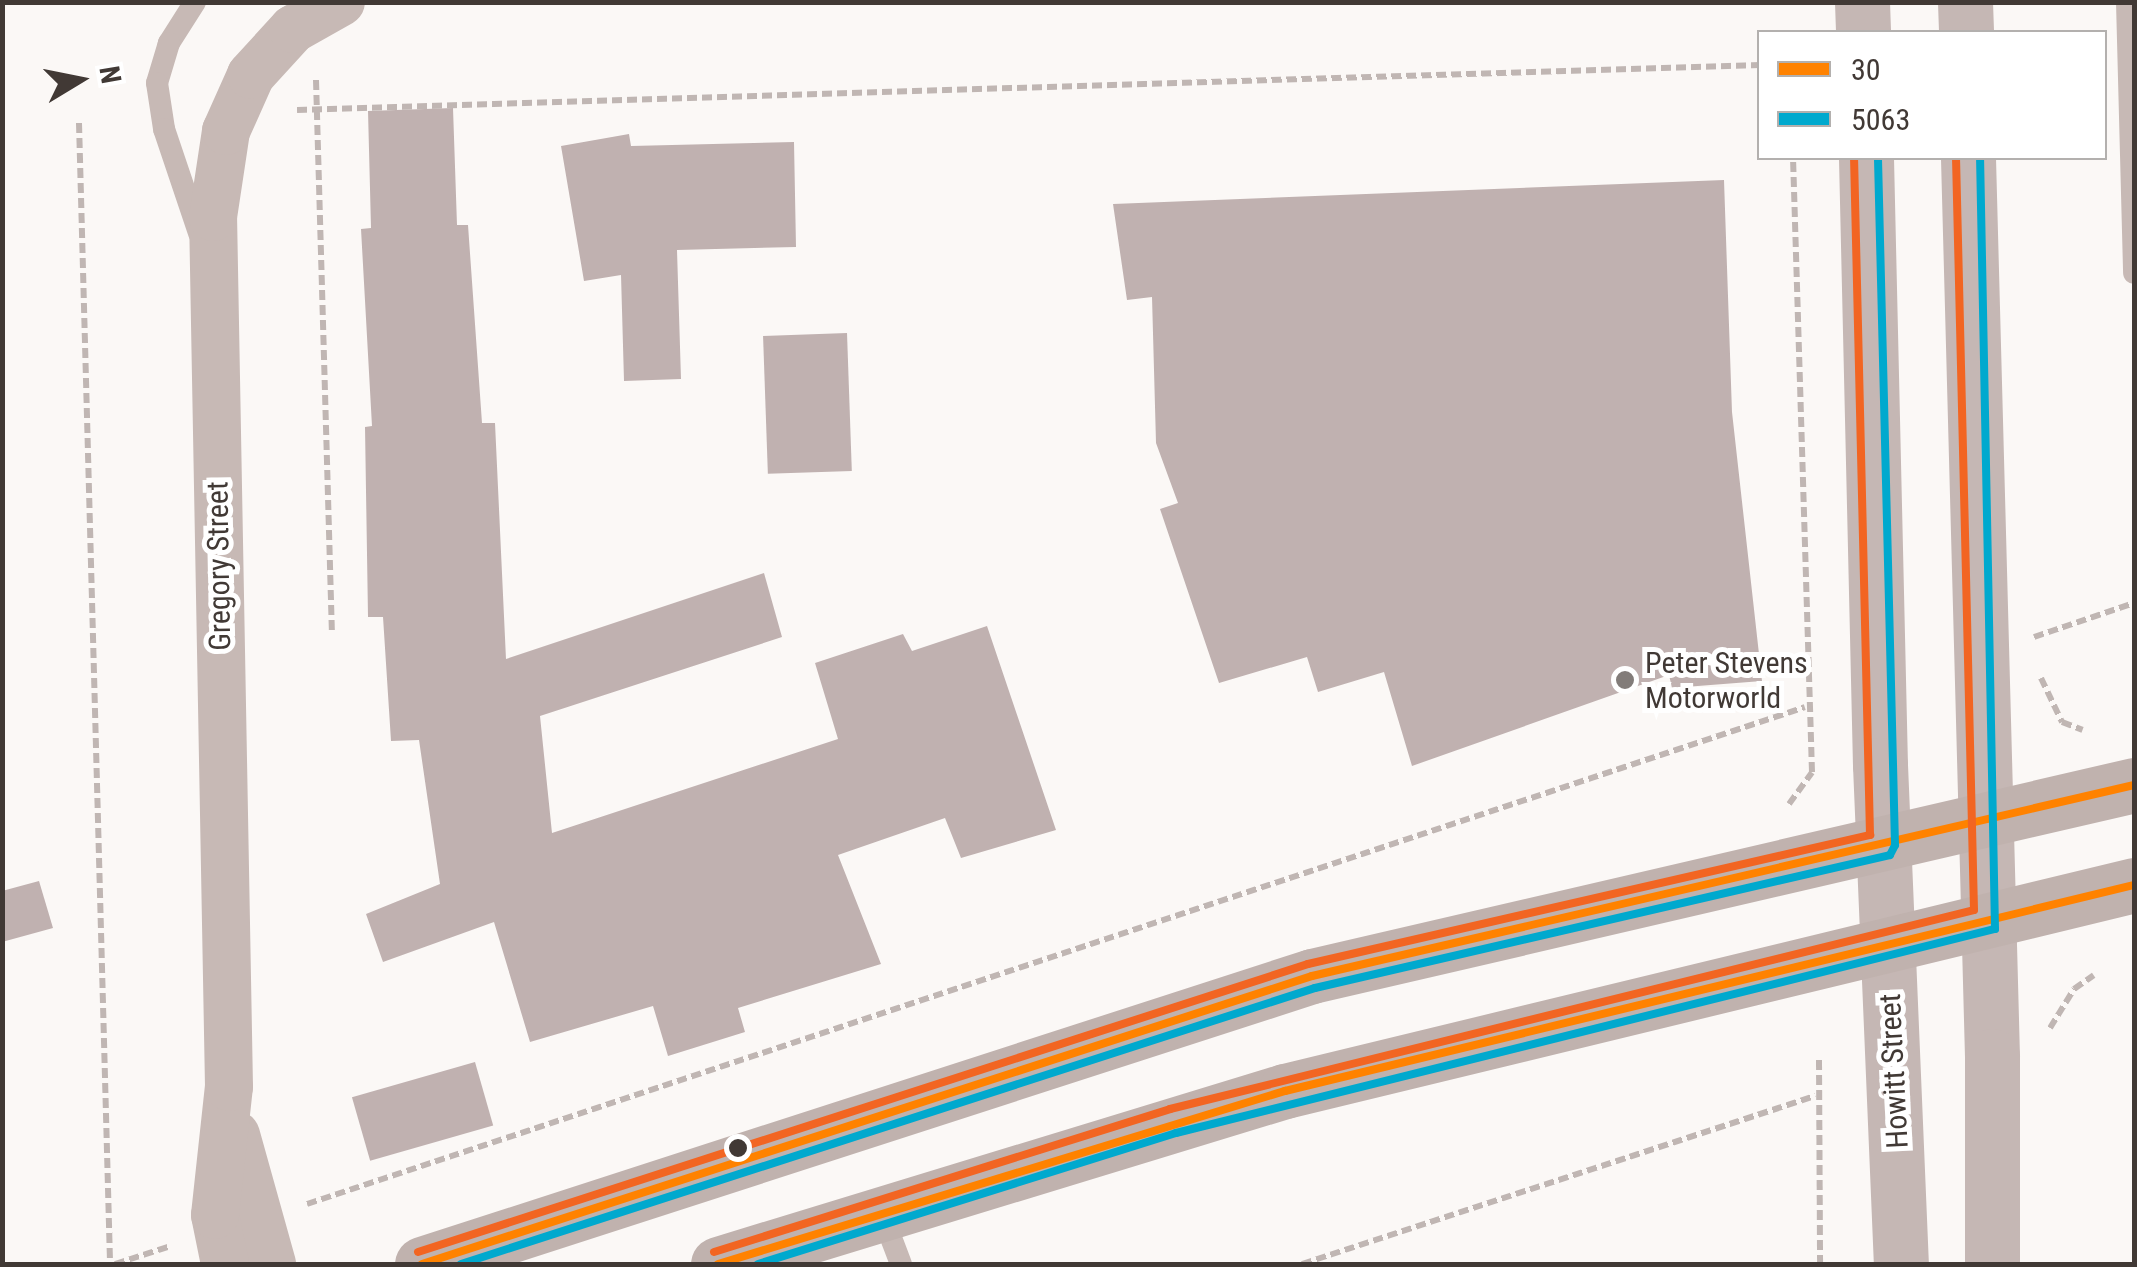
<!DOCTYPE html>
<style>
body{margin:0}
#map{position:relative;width:2137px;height:1267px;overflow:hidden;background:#fbf8f6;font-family:"Roboto Condensed",sans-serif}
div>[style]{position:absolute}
.building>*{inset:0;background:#c0b1b0;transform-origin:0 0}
.path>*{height:6px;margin-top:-3px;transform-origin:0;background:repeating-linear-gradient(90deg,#c0b6b3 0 10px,transparent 0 15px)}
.service>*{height:22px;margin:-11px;padding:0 11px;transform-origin:11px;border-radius:11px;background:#c7b9b5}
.minor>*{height:48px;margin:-24px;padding:0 24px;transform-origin:24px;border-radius:24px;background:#c7b9b5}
.secondary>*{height:55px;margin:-27.5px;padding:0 27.5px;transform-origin:27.5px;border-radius:27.5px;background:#c5b7b4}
.trunk>*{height:55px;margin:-27.5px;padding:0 27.5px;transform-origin:27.5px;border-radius:27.5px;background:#c0b2ae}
.bus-1>*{height:8px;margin:-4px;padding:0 4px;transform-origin:4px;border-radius:4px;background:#ff8200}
.bus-2>*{height:8px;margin:-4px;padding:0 4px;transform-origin:4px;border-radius:4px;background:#00a9ce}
.bus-3>*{height:8px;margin:-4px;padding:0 4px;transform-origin:4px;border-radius:4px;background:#f26522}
.dots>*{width:28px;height:28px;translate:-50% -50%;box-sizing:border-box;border:5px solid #fff;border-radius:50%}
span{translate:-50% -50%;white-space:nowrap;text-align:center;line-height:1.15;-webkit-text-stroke:10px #fff;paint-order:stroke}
.street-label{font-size:30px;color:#413935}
.poi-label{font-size:30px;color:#413935}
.left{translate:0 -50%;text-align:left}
.frame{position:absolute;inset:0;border:5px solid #413935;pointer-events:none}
.legend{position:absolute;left:1757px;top:30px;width:350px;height:130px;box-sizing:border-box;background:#fff;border:2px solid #b3b0ae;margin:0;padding:12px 18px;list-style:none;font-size:30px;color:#413935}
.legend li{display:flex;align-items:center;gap:20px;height:50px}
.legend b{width:50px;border:2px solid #b3b0ae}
.north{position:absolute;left:30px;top:30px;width:100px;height:100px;-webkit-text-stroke:8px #fff;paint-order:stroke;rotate:80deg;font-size:28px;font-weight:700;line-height:40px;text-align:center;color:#413935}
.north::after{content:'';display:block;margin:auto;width:35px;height:45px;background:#413935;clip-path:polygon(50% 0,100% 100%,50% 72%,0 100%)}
</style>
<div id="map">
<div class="building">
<i style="clip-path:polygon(453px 108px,457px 225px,468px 225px,482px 423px,495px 423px,506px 659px,764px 573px,782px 637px,540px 716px,552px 833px,838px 739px,815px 663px,903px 634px,912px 651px,987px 626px,1056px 830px,961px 858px,945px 818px,838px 855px,881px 964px,738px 1008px,745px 1032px,668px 1056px,653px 1006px,530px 1042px,494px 922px,383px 962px,366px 914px,440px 884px,419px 740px,391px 741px,383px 617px,368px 617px,365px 427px,372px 426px,361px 229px,371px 228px,368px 111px)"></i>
<i style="clip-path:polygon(629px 134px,631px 146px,794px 142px,796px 247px,677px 250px,681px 379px,624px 381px,621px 275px,584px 281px,561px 146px)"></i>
<i style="clip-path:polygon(1724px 180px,1732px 412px,1762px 681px,1672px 688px,1669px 675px,1412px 766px,1384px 672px,1318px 692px,1307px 657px,1219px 683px,1160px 509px,1178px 503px,1156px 443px,1152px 297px,1127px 300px,1113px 204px)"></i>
<i style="left:847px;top:333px;width:138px;height:84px;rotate:88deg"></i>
<i style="clip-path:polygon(39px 881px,53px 928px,2px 942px,2px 891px)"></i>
<i style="left:475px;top:1062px;width:66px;height:128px;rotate:74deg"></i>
</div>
<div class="path">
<i style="left:316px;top:80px;width:555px;rotate:88.35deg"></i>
<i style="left:297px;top:110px;width:1464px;rotate:-1.76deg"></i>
<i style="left:79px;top:123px;width:1141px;rotate:88.44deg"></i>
<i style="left:2034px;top:637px;width:106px;rotate:-18.8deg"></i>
<i style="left:2041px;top:678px;width:49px;rotate:64.5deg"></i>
<i style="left:2062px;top:722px;width:22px;rotate:21deg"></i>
<i style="left:1789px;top:804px;width:39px;rotate:-54deg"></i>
<i style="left:1812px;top:772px;width:614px;rotate:-91.77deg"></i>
<i style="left:2050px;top:1028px;width:46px;rotate:-58.4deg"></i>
<i style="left:2074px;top:989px;width:24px;rotate:-35deg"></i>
<i style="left:1819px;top:1060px;width:204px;rotate:89.7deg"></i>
<i style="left:307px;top:1204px;width:1578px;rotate:-18.35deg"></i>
<i style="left:115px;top:1264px;width:59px;rotate:-17.8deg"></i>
<i style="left:1302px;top:1264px;width:540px;rotate:-18.13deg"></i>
</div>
<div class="service">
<i style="left:195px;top:2px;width:49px;rotate:122.4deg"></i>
<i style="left:169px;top:43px;width:42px;rotate:106.7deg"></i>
<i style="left:157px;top:83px;width:47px;rotate:81.3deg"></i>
<i style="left:164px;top:129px;width:110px;rotate:71.4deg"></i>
<i style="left:2127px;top:2px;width:271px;rotate:88.5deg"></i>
<i style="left:882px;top:1214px;width:53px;rotate:69.2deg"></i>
</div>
<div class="minor">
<i style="left:236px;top:1135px;width:134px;rotate:74.4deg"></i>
<i style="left:225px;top:1264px;width:50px;rotate:-101.5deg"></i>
<i style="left:215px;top:1215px;width:129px;rotate:-83.8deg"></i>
<i style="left:229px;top:1087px;width:870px;rotate:-91.05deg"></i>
<i style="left:213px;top:217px;width:87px;rotate:-81.4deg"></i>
<i style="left:226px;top:131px;width:61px;rotate:-65.9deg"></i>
<i style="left:251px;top:75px;width:62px;rotate:-47.6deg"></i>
<i style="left:293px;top:29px;width:55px;rotate:-29.4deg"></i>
</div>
<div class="secondary">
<i style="left:1862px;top:2px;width:30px;rotate:88deg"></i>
<i style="left:1965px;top:2px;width:30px;rotate:88deg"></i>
<i style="left:1866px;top:158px;width:607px;rotate:88.68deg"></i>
<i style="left:1880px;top:765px;width:499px;rotate:87.6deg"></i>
<i style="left:1968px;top:158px;width:898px;rotate:88.47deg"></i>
<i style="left:1992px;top:1056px;width:208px;rotate:90deg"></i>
</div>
<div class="trunk">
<i style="left:422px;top:1264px;width:935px;rotate:-17.93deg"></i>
<i style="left:1312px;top:976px;width:844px;rotate:-13.08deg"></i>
<i style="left:718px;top:1264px;width:593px;rotate:-16.97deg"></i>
<i style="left:1285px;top:1091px;width:874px;rotate:-13.64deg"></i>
</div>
<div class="bus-1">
<i style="left:422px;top:1264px;width:935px;rotate:-17.93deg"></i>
<i style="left:1312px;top:976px;width:844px;rotate:-13.08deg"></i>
<i style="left:718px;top:1264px;width:593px;rotate:-16.97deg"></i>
<i style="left:1285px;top:1091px;width:874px;rotate:-13.64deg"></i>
</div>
<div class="bus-2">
<i style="left:461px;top:1264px;width:897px;rotate:-17.91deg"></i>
<i style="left:1315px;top:988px;width:590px;rotate:-13.02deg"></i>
<i style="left:1890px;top:855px;width:11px;rotate:-63deg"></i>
<i style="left:1895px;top:845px;width:687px;rotate:-91.42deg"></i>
<i style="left:758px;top:1264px;width:438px;rotate:-17.4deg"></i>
<i style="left:1176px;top:1133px;width:844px;rotate:-13.99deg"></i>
<i style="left:1995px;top:929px;width:771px;rotate:-91.11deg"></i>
</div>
<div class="bus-3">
<i style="left:418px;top:1252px;width:935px;rotate:-17.93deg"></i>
<i style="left:1308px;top:964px;width:577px;rotate:-12.93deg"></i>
<i style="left:1870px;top:835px;width:677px;rotate:-91.35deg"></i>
<i style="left:714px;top:1252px;width:478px;rotate:-17.4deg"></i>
<i style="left:1170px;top:1109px;width:828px;rotate:-13.9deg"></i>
<i style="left:1974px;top:910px;width:752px;rotate:-91.37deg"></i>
</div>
<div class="dots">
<i style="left:1625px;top:680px;background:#827c79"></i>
<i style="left:738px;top:1148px;background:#413935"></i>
</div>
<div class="street-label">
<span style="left:219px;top:566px;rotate:-91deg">Gregory Street</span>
<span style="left:1894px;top:1071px;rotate:-93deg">Howitt Street</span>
</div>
<div class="poi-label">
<span class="left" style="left:1645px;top:680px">Peter Stevens<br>Motorworld</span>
</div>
<div class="frame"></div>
<ul class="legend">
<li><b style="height:12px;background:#ff8200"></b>30</li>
<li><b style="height:12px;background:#00a9ce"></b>5063</li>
</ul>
<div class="north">N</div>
</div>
